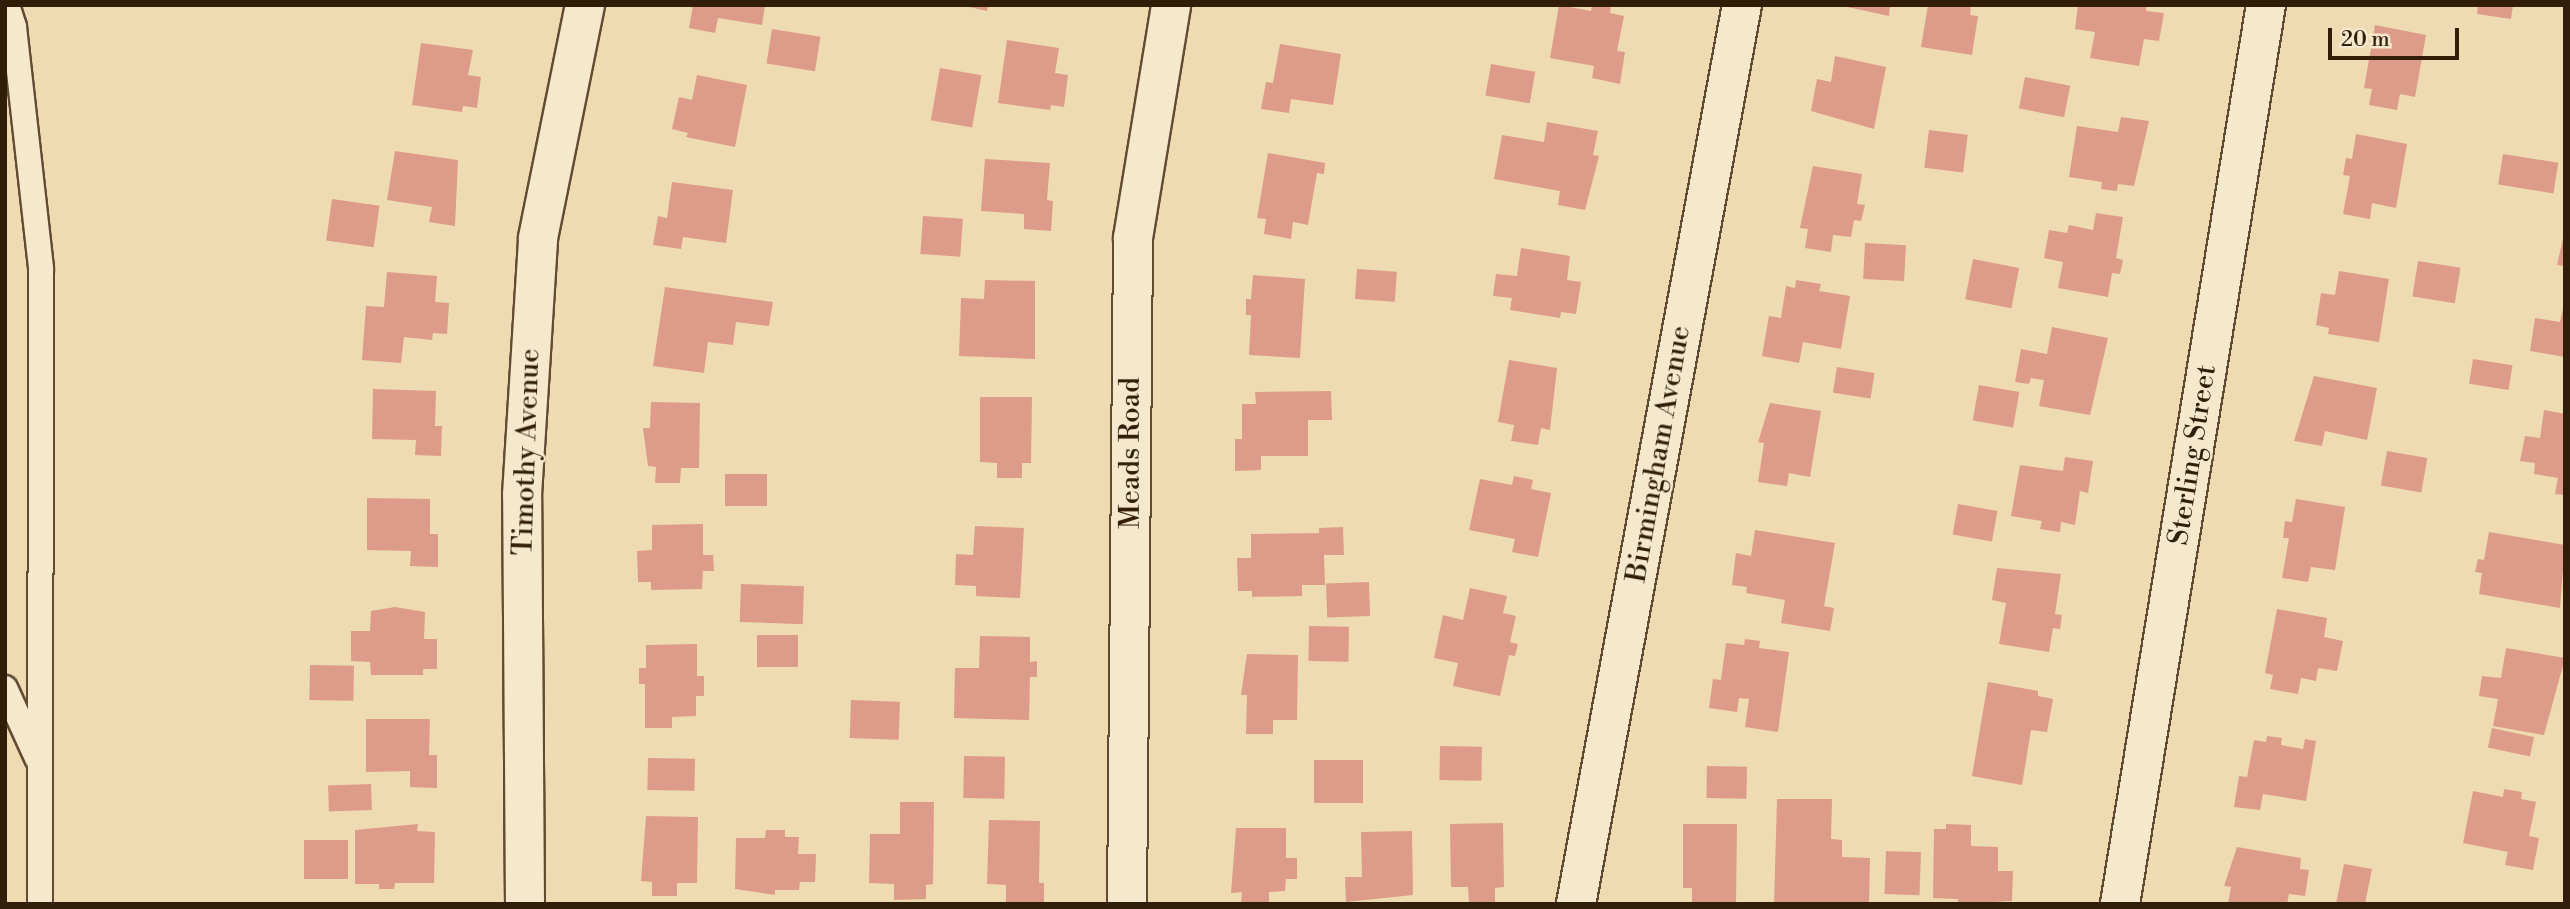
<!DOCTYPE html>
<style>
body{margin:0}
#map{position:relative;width:2570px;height:909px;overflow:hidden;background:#efdbb1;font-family:"Libre Bodoni",serif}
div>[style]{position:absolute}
.building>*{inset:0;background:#dd9c89;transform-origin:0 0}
.roads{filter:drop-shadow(2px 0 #614c33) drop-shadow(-2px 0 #614c33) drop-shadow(0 2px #614c33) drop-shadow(0 -2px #614c33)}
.lane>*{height:24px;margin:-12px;padding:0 12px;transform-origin:12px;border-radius:12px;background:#f5e8cc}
.street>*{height:38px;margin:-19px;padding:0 19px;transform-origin:19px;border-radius:19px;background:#f5e8cc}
span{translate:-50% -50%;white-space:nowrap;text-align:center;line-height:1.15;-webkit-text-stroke:5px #f5e8cc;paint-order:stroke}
.street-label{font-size:28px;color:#321d09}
.frame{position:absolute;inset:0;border:7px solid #321d09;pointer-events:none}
.scale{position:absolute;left:2328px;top:28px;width:131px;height:32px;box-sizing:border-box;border:4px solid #321d09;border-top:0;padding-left:9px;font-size:21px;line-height:24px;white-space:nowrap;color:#321d09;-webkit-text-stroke:5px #f5e8cc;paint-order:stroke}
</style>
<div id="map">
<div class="building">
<i style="clip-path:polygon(693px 5px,765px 5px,762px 25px,718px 18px,715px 33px,689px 28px)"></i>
<i style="clip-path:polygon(961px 5px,988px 5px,987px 11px)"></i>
<i style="clip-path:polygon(1559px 5px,1591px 11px,1592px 5px,1607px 5px,1611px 6px,1610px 13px,1624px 16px,1617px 51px,1625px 52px,1620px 84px,1592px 78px,1594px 66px,1550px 58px)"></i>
<i style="clip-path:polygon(1838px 5px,1890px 5px,1889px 16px)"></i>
<i style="clip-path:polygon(1928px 5px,1971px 5px,1970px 15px,1978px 16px,1972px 55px,1921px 47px)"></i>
<i style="clip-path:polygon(2078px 5px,2146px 5px,2146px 11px,2164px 13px,2159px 41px,2144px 39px,2139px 66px,2090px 58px,2095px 32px,2075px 29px)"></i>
<i style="clip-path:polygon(2478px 5px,2513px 5px,2511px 19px,2477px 14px)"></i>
<i style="clip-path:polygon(2375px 25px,2426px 35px,2415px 97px,2400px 94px,2397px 110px,2369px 105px,2372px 89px,2364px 88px)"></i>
<i style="left:772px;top:29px;width:49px;height:35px;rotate:9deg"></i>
<i style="clip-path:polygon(1007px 40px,1059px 48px,1055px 73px,1068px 75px,1064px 107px,1051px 105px,1050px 110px,998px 103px)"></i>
<i style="clip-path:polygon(421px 43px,473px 50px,468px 75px,481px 77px,477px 108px,463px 106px,462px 112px,412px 105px)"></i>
<i style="clip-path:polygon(1280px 44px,1341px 54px,1333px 105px,1291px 99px,1289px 113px,1261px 109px,1266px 82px,1273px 83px)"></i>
<i style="clip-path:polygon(1835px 56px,1886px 67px,1874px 129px,1811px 111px,1817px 79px,1831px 82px)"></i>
<i style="left:1491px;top:64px;width:45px;height:32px;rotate:10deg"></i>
<i style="left:940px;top:68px;width:42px;height:53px;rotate:10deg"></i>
<i style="clip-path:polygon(697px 75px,747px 85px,735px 147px,686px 137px,688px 133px,672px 129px,679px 97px,692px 100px)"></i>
<i style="left:2025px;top:77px;width:46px;height:32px;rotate:11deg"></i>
<i style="clip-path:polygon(2121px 117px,2149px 121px,2134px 186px,2118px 184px,2117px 191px,2101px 189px,2102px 182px,2069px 177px,2077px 126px,2118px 132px)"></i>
<i style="clip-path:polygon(1547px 122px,1598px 131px,1593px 155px,1599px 156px,1585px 210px,1558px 205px,1560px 191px,1494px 179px,1502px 135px,1544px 142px)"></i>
<i style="left:1929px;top:130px;width:39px;height:38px;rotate:7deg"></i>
<i style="clip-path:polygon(2356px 134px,2407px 144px,2396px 208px,2372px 203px,2370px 219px,2343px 214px,2350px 176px,2343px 175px,2346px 158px,2352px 159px)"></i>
<i style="clip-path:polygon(395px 151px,458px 160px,455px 226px,429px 222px,432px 207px,387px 200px)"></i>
<i style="clip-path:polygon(1268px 153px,1325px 163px,1324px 174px,1317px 173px,1308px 225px,1293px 222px,1291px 239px,1264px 234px,1266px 219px,1257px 218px)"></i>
<i style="left:2503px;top:154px;width:56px;height:31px;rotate:9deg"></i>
<i style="clip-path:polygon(985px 159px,1050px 163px,1047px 200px,1053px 201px,1051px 231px,1024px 229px,1024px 214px,981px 211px)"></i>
<i style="clip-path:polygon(1813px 166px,1862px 174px,1857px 204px,1865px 205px,1861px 221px,1854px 220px,1851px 237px,1833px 235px,1831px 252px,1805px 248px,1808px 229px,1800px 228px)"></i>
<i style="clip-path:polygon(672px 182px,733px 190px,726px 243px,683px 237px,681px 249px,653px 245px,658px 216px,667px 218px)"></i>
<i style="left:332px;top:199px;width:48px;height:42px;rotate:8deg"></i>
<i style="clip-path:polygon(2096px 213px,2123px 217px,2116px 258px,2123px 260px,2120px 274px,2112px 273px,2108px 297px,2058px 288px,2063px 262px,2044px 258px,2049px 230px,2067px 233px,2069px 225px,2093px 230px)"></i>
<i style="left:923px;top:216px;width:40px;height:38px;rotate:4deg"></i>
<i style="clip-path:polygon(2565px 230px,2565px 266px,2557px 265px)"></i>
<i style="left:1865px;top:243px;width:41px;height:36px;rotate:3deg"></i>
<i style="clip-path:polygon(1521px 248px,1570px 256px,1567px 280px,1581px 282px,1576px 314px,1561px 312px,1560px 318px,1510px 310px,1512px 298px,1493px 296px,1496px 274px,1517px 276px)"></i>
<i style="left:1973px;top:259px;width:47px;height:41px;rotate:11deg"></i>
<i style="left:2418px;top:261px;width:43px;height:36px;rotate:9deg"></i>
<i style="left:1357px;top:269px;width:40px;height:30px;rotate:4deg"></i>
<i style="clip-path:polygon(2339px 271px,2389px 279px,2379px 342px,2328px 334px,2329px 328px,2316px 325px,2321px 293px,2335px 295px)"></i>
<i style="clip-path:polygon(387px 272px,437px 276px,435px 302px,449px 303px,447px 334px,433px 333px,432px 340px,404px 337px,401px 363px,362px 360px,366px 306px,384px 307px)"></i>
<i style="clip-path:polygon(1253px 275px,1305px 279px,1300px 358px,1249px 355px,1251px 315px,1246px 315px,1246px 299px,1251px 299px)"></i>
<i style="clip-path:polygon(985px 280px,1035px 281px,1035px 359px,959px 356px,961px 298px,984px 299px)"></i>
<i style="clip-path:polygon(1796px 280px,1821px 284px,1819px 291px,1850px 296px,1841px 349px,1803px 342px,1799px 363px,1762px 356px,1769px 316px,1781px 318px,1786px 286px,1795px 288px)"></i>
<i style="clip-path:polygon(665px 287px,773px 302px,769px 326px,736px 322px,733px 345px,708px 342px,704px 373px,653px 366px)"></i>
<i style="clip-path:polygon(2565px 300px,2565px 357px,2530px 351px,2535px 318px,2560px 322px)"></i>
<i style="clip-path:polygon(2052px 327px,2108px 338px,2090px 415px,2039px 406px,2044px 380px,2031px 378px,2029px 384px,2015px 382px,2021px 349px,2047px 354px)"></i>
<i style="left:2473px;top:359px;width:40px;height:25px;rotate:9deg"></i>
<i style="clip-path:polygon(1509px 360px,1557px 368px,1550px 430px,1541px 428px,1538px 445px,1511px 441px,1514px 425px,1498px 422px)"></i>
<i style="left:1837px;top:367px;width:38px;height:26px;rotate:9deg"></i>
<i style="clip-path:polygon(2314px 376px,2377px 388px,2367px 440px,2325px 431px,2322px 446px,2294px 441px)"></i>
<i style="left:1979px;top:385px;width:41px;height:36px;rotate:10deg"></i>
<i style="clip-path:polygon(373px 389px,436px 391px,435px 426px,442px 426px,441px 456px,415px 455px,416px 440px,372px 439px)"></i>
<i style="clip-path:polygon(1331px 391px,1332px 420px,1308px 420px,1308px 456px,1261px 456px,1261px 470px,1235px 471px,1235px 439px,1242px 439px,1242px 404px,1256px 404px,1255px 392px)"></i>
<i style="clip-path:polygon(980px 397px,1032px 397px,1031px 463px,1022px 463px,1022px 478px,997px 478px,997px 463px,980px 462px)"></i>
<i style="clip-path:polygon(651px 402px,700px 403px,699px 468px,681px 468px,680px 483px,655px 483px,656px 467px,648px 466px,643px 428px,650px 428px)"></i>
<i style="clip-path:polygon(1770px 403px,1821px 411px,1810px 477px,1789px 473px,1787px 486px,1758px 482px,1764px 443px,1758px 442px)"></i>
<i style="clip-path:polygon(2544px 410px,2565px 414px,2565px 495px,2555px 494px,2558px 478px,2534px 474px,2535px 463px,2520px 461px,2525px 436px,2540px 438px)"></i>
<i style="left:2387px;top:451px;width:41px;height:35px;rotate:10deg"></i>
<i style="clip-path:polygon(2065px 457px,2093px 461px,2088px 493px,2080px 491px,2075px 525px,2061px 522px,2060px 532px,2040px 529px,2042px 521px,2011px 516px,2020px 465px,2063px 471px)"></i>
<i style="left:725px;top:474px;width:42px;height:32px"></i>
<i style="clip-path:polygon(1514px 476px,1533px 480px,1531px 489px,1551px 493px,1538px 557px,1512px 552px,1515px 539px,1469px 530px,1480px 479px,1512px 485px)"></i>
<i style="clip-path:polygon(367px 498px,430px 499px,430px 534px,438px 534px,438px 567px,410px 566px,411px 551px,367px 550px)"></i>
<i style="clip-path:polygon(2296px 499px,2345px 507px,2335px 570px,2311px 567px,2308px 582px,2282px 578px,2289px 538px,2283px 538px,2285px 521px,2292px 522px)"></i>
<i style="left:1958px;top:504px;width:40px;height:31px;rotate:10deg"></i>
<i style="clip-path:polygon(703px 524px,703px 555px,713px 555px,714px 571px,703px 571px,702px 589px,651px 590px,651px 582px,638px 582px,637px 551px,652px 550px,652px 525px)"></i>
<i style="clip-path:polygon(975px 526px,1024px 528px,1020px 598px,976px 596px,976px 586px,955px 585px,956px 554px,973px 555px)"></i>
<i style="clip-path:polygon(1343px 527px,1344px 555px,1324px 555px,1325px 585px,1302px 585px,1302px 596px,1252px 597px,1252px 591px,1238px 591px,1237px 558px,1251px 558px,1251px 534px,1319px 533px,1319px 528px)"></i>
<i style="clip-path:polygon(1755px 530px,1835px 543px,1824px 606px,1834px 608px,1830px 631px,1781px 623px,1785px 600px,1746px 593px,1747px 587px,1732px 585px,1736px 553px,1751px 556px)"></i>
<i style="clip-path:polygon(2489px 532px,2565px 545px,2560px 608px,2479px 594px,2482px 573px,2475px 572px,2478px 559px,2484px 560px)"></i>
<i style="clip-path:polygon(1997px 568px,2061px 574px,2055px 614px,2062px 615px,2060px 629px,2053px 628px,2049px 652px,1999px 644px,2006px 603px,1992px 600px)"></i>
<i style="left:1369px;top:582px;width:34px;height:43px;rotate:88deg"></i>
<i style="left:741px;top:584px;width:63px;height:38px;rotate:2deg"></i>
<i style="clip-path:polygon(1470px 588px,1507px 596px,1503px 613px,1516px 616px,1510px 642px,1518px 644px,1515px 656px,1509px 655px,1500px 696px,1453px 686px,1458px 663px,1434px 658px,1443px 615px,1463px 620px)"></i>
<i style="clip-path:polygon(395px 607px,425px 612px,424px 639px,437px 639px,437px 669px,423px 669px,423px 675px,371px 675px,370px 662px,351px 661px,351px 631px,370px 631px,371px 611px)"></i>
<i style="clip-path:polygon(2277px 609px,2327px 618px,2324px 637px,2343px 641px,2337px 671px,2318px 668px,2316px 681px,2301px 678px,2298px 694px,2270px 689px,2273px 675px,2265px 673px)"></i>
<i style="left:1309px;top:626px;width:40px;height:35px;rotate:1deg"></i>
<i style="left:757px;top:635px;width:41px;height:32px"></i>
<i style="clip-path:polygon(980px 636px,1030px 637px,1030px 662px,1037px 661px,1037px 677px,1030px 677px,1029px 720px,954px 718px,955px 668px,979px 668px)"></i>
<i style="clip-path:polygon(1745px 639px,1760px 641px,1759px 648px,1789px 652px,1778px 732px,1745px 727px,1749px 699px,1739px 698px,1737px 712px,1709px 708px,1713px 679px,1721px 680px,1726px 643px,1744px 645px)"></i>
<i style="clip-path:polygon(697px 644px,697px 676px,704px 676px,704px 696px,696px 696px,696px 716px,672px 717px,672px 728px,645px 728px,645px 684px,639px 684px,639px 668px,646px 668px,646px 645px)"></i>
<i style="clip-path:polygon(2506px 648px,2565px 658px,2544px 735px,2493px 726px,2498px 699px,2479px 696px,2482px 676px,2501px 678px)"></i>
<i style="clip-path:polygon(1247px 654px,1298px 655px,1297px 720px,1273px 720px,1273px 734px,1246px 734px,1247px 695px,1241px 695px)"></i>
<i style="left:310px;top:665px;width:44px;height:35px;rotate:1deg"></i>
<i style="clip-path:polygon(1988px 682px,2038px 691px,2038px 696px,2053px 699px,2047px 732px,2031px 730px,2022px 785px,1972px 776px)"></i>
<i style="left:851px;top:700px;width:49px;height:38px;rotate:2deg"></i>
<i style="clip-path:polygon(366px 719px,430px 719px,429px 755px,437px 755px,437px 788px,410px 787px,410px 771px,366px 772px)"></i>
<i style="left:2492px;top:728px;width:43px;height:20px;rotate:12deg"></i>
<i style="clip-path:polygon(2267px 736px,2282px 738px,2281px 745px,2303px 749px,2305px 739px,2316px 741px,2306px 801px,2263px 794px,2260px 810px,2234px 807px,2239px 776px,2247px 777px,2254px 740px,2266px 742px)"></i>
<i style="left:1440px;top:746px;width:42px;height:34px;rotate:1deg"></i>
<i style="left:964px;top:756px;width:41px;height:42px;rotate:1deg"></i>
<i style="left:648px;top:758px;width:47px;height:32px;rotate:1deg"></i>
<i style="left:1314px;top:760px;width:49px;height:43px"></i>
<i style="left:1707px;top:766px;width:40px;height:32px;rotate:1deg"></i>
<i style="left:371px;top:784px;width:26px;height:43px;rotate:88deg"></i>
<i style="clip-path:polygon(2504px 789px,2522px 792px,2521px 799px,2536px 802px,2529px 836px,2539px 838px,2533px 870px,2505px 865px,2508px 852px,2463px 843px,2473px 791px,2503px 797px)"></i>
<i style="clip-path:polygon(1777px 799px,1832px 799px,1831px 839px,1842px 840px,1842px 857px,1870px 858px,1869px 904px,1774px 904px)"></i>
<i style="clip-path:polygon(900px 802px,934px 802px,933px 884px,926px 885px,926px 899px,894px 900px,894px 884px,869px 883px,870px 834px,900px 834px)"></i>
<i style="clip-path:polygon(646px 816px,698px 817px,697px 883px,677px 883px,677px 896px,652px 896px,652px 882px,641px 881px)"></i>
<i style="clip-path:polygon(989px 820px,1040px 821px,1039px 883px,1044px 883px,1044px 904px,1006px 904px,1006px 885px,987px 884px)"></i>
<i style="clip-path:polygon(1503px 823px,1504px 887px,1495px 888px,1495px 903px,1469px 903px,1468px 887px,1451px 887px,1450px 824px)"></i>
<i style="clip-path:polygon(418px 824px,417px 831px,435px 832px,434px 883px,395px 883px,394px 889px,379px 889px,379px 884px,355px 884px,355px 830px)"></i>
<i style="clip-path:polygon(1683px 824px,1737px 824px,1736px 904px,1692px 904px,1692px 888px,1683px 888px)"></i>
<i style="clip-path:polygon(1946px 824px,1971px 825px,1971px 846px,1998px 847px,1998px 871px,2013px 871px,2012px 901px,1957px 904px,1958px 899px,1933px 898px,1934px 829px,1946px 829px)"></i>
<i style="clip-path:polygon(1236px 828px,1286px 828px,1286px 858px,1297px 858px,1297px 879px,1286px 879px,1285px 891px,1269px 892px,1269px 904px,1241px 904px,1242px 892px,1231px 893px)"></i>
<i style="clip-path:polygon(766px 830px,785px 830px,785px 837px,799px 837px,798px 854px,816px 854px,815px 882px,800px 882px,799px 890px,775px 890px,775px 895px,735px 889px,736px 838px,765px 838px)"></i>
<i style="clip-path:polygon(1412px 831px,1413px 895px,1346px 902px,1345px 877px,1362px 877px,1361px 832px)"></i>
<i style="left:304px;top:840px;width:44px;height:39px"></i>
<i style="clip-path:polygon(2237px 847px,2301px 858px,2300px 869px,2309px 870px,2305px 896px,2289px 894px,2287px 904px,2228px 904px,2231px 887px,2224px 886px)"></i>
<i style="left:1886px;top:851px;width:35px;height:43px;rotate:2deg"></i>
<i style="clip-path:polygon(2344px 864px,2372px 869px,2365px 904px,2336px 904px)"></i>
</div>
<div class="roads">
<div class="lane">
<i style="left:7px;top:5px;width:23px;rotate:72deg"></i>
<i style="left:14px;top:27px;width:244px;rotate:83.6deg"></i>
<i style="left:41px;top:269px;width:635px;rotate:90.09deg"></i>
<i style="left:5px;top:688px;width:77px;rotate:65.4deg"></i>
</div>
<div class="street">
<i style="left:525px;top:904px;width:409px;rotate:-90.4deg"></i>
<i style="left:522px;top:495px;width:257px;rotate:-86.4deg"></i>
<i style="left:538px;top:238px;width:238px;rotate:-78.6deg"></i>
<i style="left:1127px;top:904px;width:666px;rotate:-89.48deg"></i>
<i style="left:1133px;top:238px;width:236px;rotate:-80.7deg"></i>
<i style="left:1576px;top:904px;width:914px;rotate:-79.54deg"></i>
<i style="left:2120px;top:904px;width:911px;rotate:-80.78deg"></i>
</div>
</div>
<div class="street-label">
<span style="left:527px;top:452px;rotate:-88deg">Timothy Avenue</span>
<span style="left:1131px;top:453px;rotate:-90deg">Meads Road</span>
<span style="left:1659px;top:454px;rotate:-80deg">Birmingham Avenue</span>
<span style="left:2193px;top:455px;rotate:-81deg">Sterling Street</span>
</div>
<div class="frame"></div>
<div class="scale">20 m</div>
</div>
